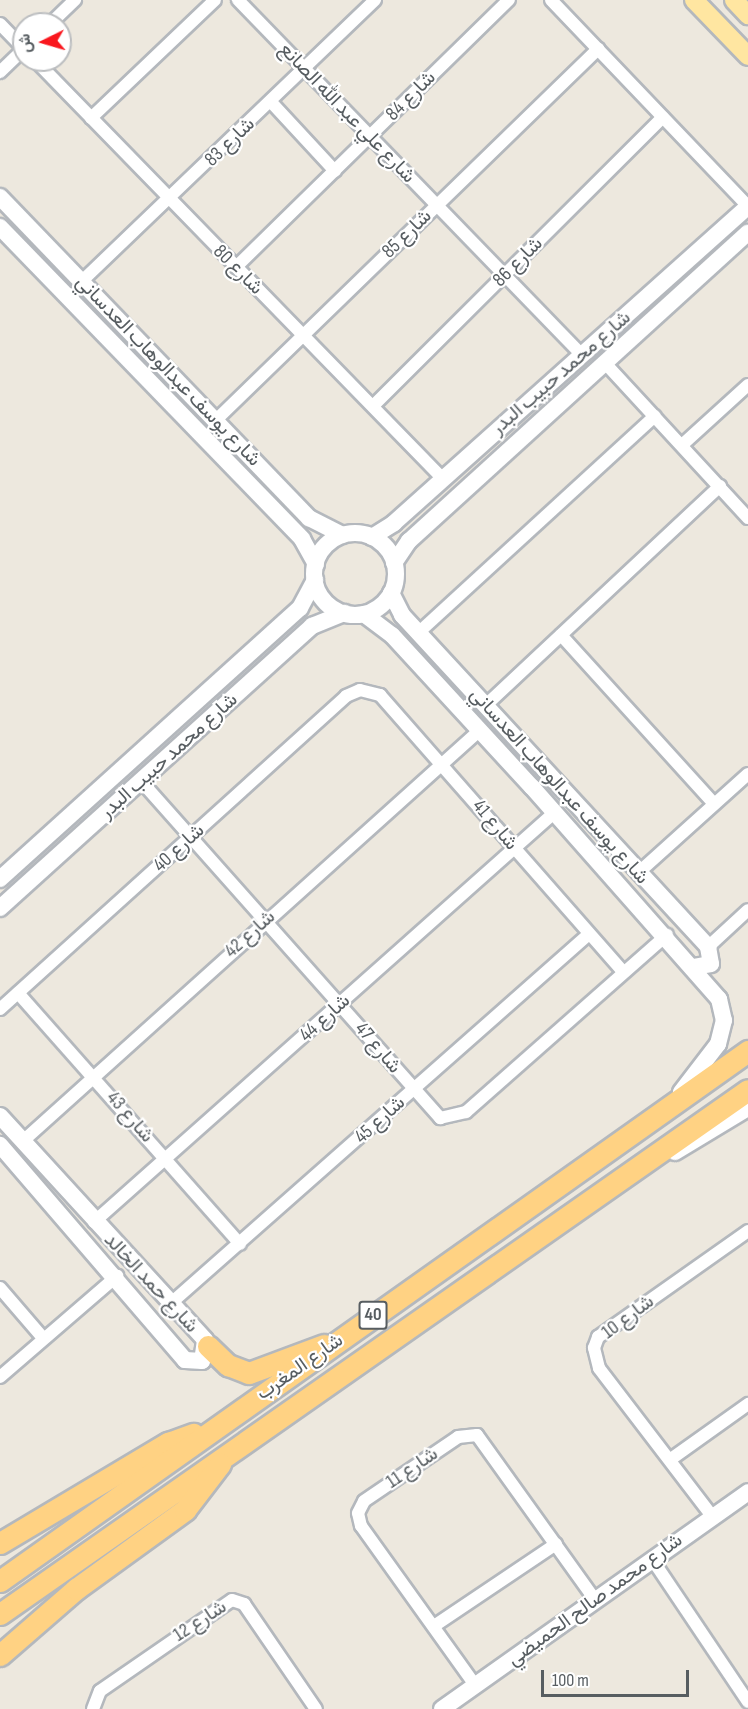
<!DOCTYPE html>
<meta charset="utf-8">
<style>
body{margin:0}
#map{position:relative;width:748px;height:1709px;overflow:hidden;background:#ede8de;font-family:"Sofia Sans Condensed",Vazirmatn,sans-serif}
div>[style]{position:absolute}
.roads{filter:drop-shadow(2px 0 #b4b8bd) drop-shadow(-2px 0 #b4b8bd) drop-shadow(0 2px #b4b8bd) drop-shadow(0 -2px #b4b8bd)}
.street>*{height:12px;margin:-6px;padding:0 6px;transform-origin:6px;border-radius:6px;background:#fff}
.secondary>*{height:16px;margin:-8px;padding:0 8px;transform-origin:8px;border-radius:8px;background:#fff}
.secondary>.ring{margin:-8px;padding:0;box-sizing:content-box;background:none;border:16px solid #fff;border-radius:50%}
.primary>*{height:18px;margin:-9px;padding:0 9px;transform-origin:9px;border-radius:9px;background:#ffe6a1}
.highway>*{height:21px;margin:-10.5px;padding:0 10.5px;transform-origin:10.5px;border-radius:10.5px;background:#ffd283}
span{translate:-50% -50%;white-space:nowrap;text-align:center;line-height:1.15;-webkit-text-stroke:4.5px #fff;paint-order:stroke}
.shield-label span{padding:2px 4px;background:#fff;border:2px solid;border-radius:4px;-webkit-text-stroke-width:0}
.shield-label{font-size:18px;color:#575d61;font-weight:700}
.street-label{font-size:20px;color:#575d61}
.north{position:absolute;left:12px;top:12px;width:60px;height:60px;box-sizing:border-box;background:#fff;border:2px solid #bcbec0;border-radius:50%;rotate:265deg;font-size:16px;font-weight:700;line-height:24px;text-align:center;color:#575d61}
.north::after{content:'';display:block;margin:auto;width:21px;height:27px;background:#f9171e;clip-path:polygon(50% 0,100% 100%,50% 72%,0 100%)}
.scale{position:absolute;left:541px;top:1670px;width:148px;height:27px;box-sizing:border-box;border:3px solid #575d61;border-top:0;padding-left:8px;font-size:18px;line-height:21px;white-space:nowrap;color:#575d61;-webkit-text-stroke:4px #fff;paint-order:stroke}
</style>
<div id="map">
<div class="roads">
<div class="street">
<i style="left:238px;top:0;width:494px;rotate:45.9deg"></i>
<i style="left:551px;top:0;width:285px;rotate:46.3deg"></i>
<i style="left:0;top:24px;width:35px;rotate:46deg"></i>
<i style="left:50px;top:24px;width:35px;rotate:-44deg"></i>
<i style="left:35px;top:60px;width:583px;rotate:45.76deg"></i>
<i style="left:0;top:72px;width:33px;rotate:-44deg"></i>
<i style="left:271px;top:102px;width:94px;rotate:47.2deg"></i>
<i style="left:91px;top:118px;width:171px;rotate:-43.6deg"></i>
<i style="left:236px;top:267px;width:382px;rotate:-44.4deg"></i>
<i style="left:82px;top:281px;width:406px;rotate:-43.8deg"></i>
<i style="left:605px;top:363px;width:211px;rotate:47.3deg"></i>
<i style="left:373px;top:406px;width:409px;rotate:-44.9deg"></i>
<i style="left:216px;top:420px;width:533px;rotate:-44.16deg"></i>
<i style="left:682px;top:445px;width:89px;rotate:-42.3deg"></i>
<i style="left:418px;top:633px;width:321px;rotate:-42.5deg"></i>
<i style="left:561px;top:635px;width:228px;rotate:47.8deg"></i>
<i style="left:485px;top:706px;width:322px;rotate:-43.1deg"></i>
<i style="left:141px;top:781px;width:451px;rotate:48.4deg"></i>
<i style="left:440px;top:1118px;width:27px;rotate:-13deg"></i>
<i style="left:466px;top:1112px;width:268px;rotate:-41.4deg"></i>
<i style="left:638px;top:873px;width:148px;rotate:-42deg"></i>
<i style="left:708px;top:947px;width:54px;rotate:-42.8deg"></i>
<i style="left:18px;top:993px;width:335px;rotate:48.5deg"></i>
<i style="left:0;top:1009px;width:467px;rotate:-42.1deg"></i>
<i style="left:346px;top:696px;width:15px;rotate:-23deg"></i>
<i style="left:360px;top:690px;width:21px;rotate:14deg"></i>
<i style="left:380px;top:695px;width:368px;rotate:48.7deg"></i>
<i style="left:23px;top:1141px;width:615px;rotate:-41.97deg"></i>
<i style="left:94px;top:1222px;width:617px;rotate:-41.65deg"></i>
<i style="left:0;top:1288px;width:66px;rotate:49.3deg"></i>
<i style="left:170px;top:1304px;width:559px;rotate:-41.45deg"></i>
<i style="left:0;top:1377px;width:155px;rotate:-40.8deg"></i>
<i style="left:671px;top:1459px;width:95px;rotate:-35.5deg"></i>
<i style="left:712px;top:1516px;width:186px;rotate:-127.4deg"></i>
<i style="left:599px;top:1368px;width:21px;rotate:-104deg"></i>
<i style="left:594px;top:1348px;width:12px;rotate:-70deg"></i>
<i style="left:598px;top:1337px;width:184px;rotate:-35.2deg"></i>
<i style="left:652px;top:1559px;width:172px;rotate:56.1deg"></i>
<i style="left:434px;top:1626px;width:147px;rotate:-33.9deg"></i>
<i style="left:475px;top:1685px;width:196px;rotate:-125.6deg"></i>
<i style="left:361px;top:1526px;width:13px;rotate:-103deg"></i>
<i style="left:358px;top:1513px;width:13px;rotate:-63deg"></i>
<i style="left:364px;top:1501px;width:114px;rotate:-34.2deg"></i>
<i style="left:458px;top:1437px;width:19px;rotate:-6deg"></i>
<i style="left:477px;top:1435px;width:203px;rotate:54.4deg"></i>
<i style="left:93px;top:1709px;width:19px;rotate:-69deg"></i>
<i style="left:100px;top:1691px;width:160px;rotate:-34.6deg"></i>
<i style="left:232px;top:1600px;width:13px;rotate:18deg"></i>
<i style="left:244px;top:1604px;width:127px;rotate:55.6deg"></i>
</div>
<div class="secondary">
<i style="left:0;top:197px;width:446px;rotate:46.1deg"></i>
<i style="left:309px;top:518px;width:37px;rotate:27deg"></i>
<i style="left:0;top:227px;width:434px;rotate:45.9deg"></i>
<i style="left:302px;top:539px;width:29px;rotate:61deg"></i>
<i class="ring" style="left:314px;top:533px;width:66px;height:66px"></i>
<i style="left:372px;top:537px;width:26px;rotate:-32deg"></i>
<i style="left:394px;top:523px;width:475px;rotate:-41.8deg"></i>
<i style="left:394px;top:563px;width:27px;rotate:-56deg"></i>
<i style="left:409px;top:541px;width:458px;rotate:-42.3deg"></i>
<i style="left:391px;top:593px;width:25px;rotate:63deg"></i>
<i style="left:402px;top:615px;width:452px;rotate:47.3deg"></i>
<i style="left:708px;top:947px;width:17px;rotate:80deg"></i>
<i style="left:711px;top:964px;width:17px;rotate:170deg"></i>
<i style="left:364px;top:614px;width:35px;rotate:37deg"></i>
<i style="left:392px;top:635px;width:207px;rotate:47.4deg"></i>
<i style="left:532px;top:787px;width:283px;rotate:48.6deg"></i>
<i style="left:719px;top:999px;width:22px;rotate:77deg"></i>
<i style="left:724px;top:1020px;width:25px;rotate:104deg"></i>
<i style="left:718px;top:1044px;width:61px;rotate:127.6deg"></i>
<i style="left:0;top:879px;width:404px;rotate:-42.1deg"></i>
<i style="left:300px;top:608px;width:32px;rotate:-62deg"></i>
<i style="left:0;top:908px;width:421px;rotate:-42.1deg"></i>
<i style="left:312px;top:626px;width:35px;rotate:-22deg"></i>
<i style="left:0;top:1116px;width:304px;rotate:47.5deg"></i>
<i style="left:205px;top:1340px;width:21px;rotate:98deg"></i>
<i style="left:202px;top:1361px;width:17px;rotate:-177deg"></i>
<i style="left:185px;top:1360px;width:284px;rotate:-130.7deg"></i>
<i style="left:675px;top:1152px;width:85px;rotate:-31.1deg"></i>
<i style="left:442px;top:1709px;width:375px;rotate:-35.3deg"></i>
</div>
<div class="primary">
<i style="left:694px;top:0;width:78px;rotate:46deg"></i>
<i style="left:734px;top:0;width:21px;rotate:47deg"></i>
</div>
<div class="highway">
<i style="left:208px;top:1346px;width:28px;rotate:44deg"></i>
<i style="left:228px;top:1365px;width:22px;rotate:21deg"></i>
<i style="left:249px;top:1373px;width:80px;rotate:-20.5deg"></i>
<i style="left:0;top:1543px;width:196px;rotate:-30.8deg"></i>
<i style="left:168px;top:1443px;width:27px;rotate:-20deg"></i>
<i style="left:0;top:1581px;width:917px;rotate:-35.32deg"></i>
<i style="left:0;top:1614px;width:913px;rotate:-35.01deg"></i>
<i style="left:0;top:1655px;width:101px;rotate:-41deg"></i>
<i style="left:76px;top:1589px;width:135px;rotate:-35.9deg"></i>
<i style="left:185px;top:1510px;width:58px;rotate:-52.7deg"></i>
</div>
</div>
<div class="shield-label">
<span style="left:373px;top:1315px">40</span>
</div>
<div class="street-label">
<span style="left:411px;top:96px;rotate:-45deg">شارع 84</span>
<span style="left:347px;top:113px;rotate:46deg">شارع علي عبد الله الصانع</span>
<span style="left:230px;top:142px;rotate:-44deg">شارع 83</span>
<span style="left:407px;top:234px;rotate:-44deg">شارع 85</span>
<span style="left:518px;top:262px;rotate:-45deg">شارع 86</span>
<span style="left:238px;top:270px;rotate:45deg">شارع 80</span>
<span style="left:168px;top:371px;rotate:46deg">شارع يوسف عبدالوهاب العدساني</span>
<span style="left:561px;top:373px;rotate:-41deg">شارع محمد حبيب البدر</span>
<span style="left:169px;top:756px;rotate:-42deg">شارع محمد حبيب البدر</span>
<span style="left:559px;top:786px;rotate:48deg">شارع يوسف عبدالوهاب العدساني</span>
<span style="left:495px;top:825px;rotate:50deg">شارع 41</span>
<span style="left:179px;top:848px;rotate:-42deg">شارع 40</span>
<span style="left:250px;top:934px;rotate:-42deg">شارع 42</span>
<span style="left:325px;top:1018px;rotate:-42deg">شارع 44</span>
<span style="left:378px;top:1048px;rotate:50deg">شارع 47</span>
<span style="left:130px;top:1117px;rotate:49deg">شارع 43</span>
<span style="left:380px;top:1120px;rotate:-42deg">شارع 45</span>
<span style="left:151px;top:1283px;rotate:47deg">شارع حمد الخالد</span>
<span style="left:628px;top:1317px;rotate:-37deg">شارع 10</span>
<span style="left:300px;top:1367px;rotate:-35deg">شارع المغرب</span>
<span style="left:412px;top:1468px;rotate:-34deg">شارع 11</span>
<span style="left:595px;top:1600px;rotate:-36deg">شارع محمد صالح الحميضي</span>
<span style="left:200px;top:1621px;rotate:-33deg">شارع 12</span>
</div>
<div class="north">ش</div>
<div class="scale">100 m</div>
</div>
